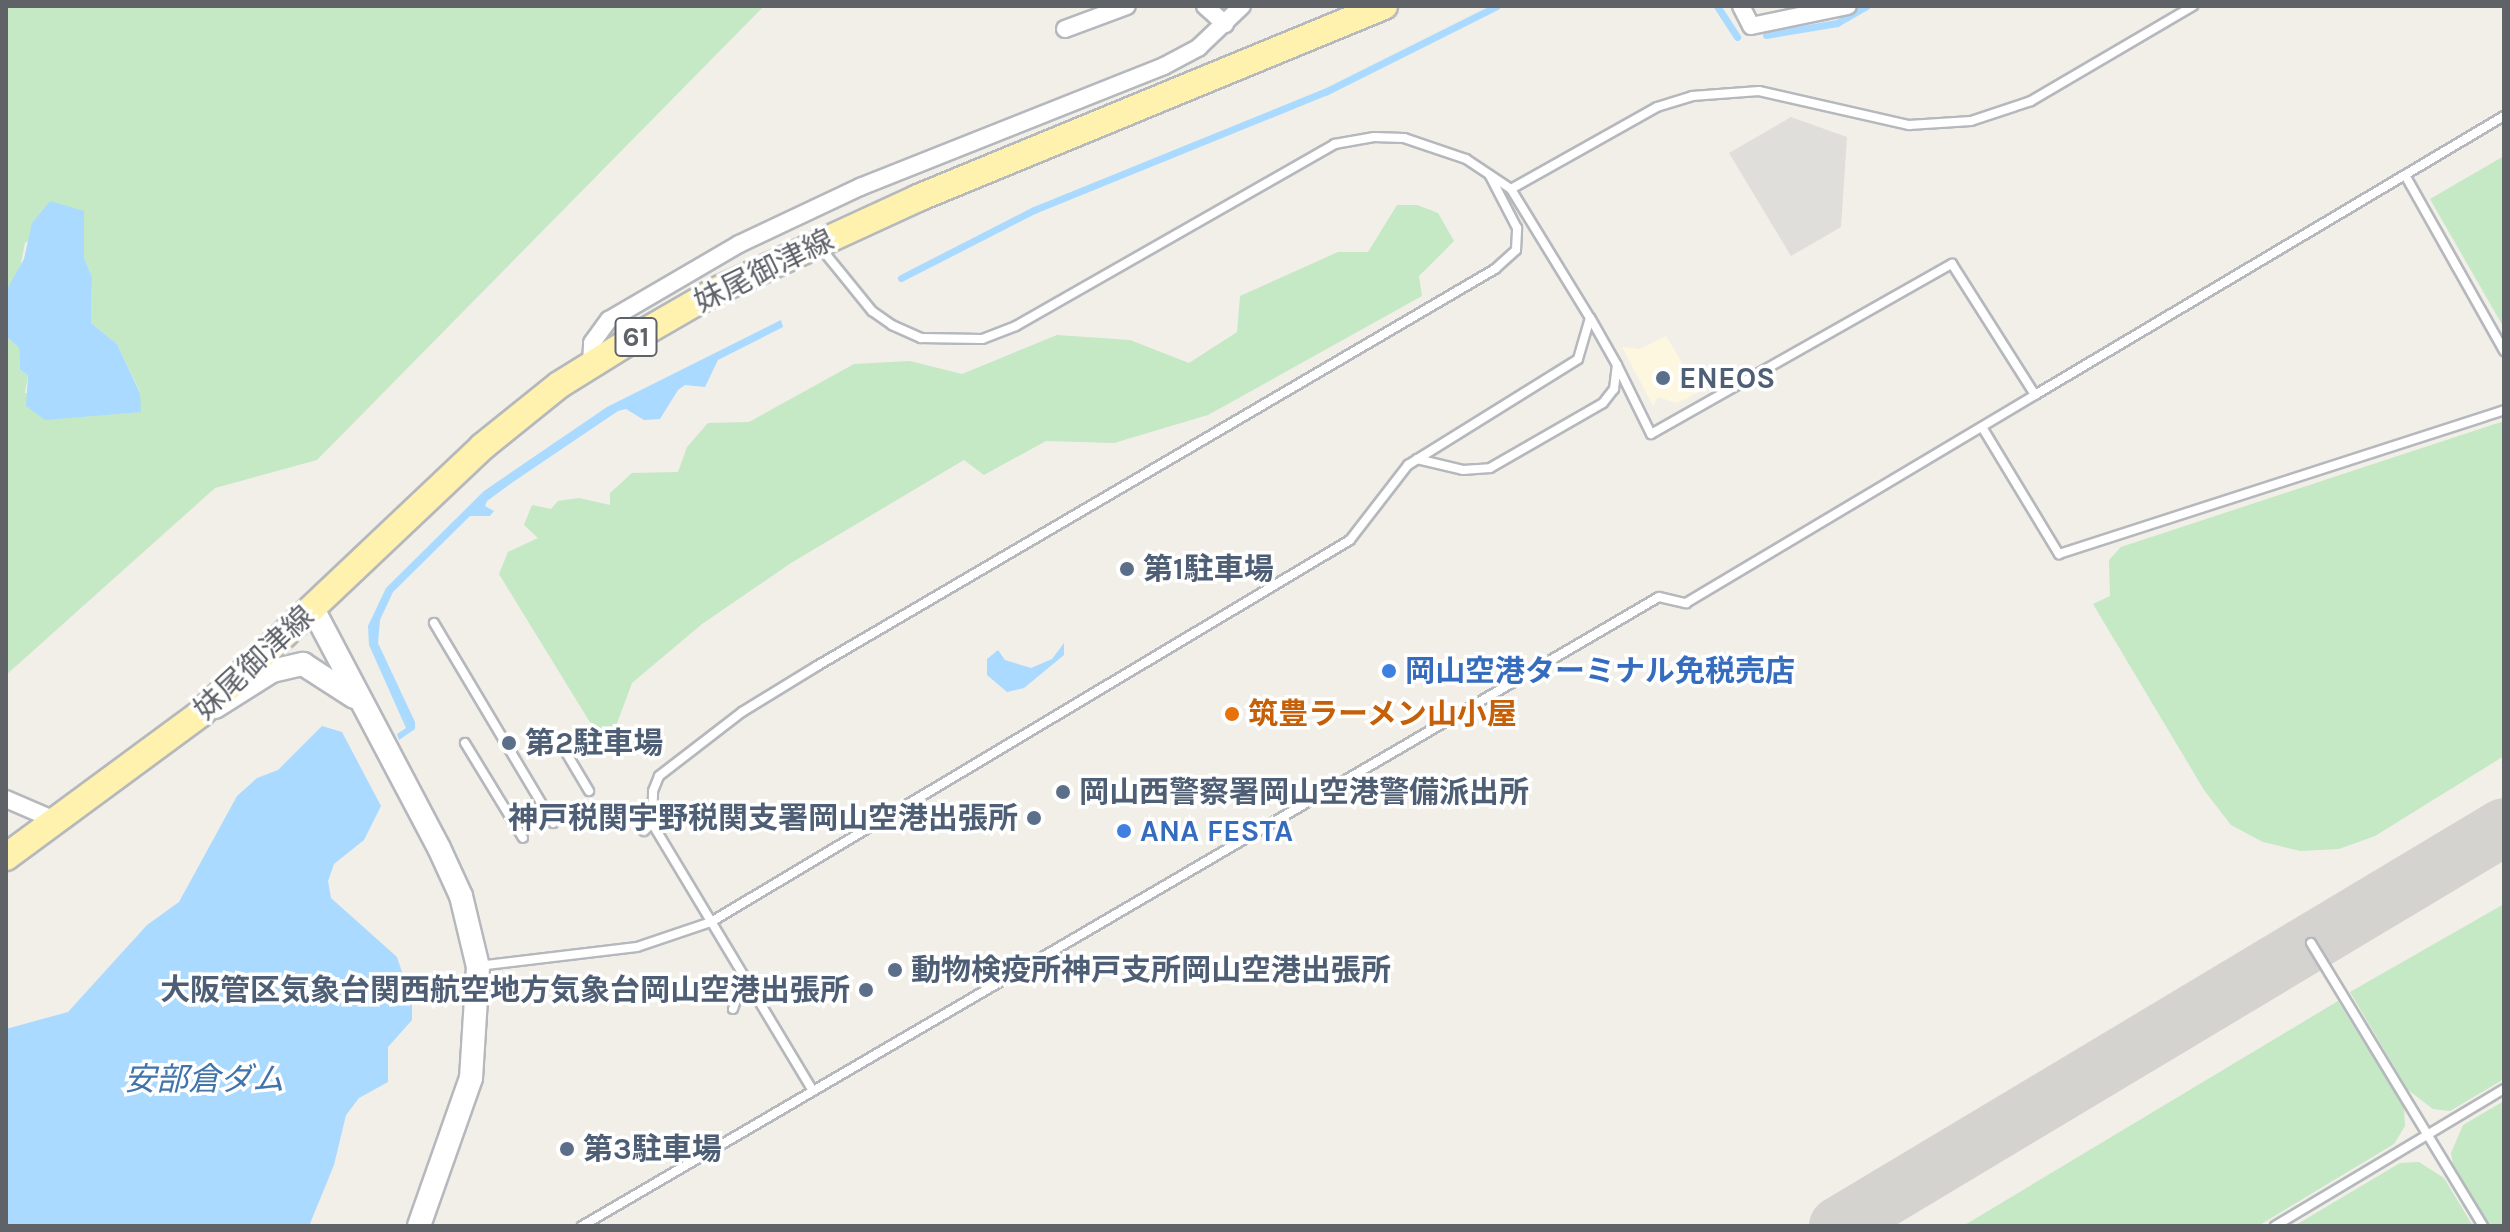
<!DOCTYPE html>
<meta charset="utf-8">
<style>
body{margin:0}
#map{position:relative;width:2510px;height:1232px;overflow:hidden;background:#f1efe8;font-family:Karla,"Noto Sans JP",sans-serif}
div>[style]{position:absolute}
.commercial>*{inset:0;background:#fef7e0}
.industrial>*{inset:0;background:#e0deda}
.green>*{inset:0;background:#c5e8c5}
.water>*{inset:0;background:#aadaff}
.stream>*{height:7px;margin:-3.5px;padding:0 3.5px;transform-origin:3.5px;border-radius:3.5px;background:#aadaff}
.taxiway>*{height:58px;margin:-29px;padding:0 29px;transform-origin:29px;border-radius:29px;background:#d4d3d0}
.roads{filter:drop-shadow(2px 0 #b5b8bc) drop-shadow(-2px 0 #b5b8bc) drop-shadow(0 2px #b5b8bc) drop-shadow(0 -2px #b5b8bc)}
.service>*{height:8px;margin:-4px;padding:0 4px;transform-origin:4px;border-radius:4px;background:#fff}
.minor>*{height:16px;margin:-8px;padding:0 8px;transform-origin:8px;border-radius:8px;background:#fff}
.tertiary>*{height:22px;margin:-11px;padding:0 11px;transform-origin:11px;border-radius:11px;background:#fff}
.primary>*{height:26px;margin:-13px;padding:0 13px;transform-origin:13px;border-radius:13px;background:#fff2af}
.dots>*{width:22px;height:22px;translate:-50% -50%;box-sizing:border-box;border:4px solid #fff;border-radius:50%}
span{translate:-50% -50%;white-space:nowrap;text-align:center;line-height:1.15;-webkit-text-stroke:7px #fff;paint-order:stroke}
.shield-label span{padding:2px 6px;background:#fff;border:2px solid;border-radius:6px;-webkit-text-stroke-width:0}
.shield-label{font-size:28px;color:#5f6368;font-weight:700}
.street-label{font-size:30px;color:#5f6368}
.service-label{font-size:30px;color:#4e5e75;font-weight:700}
.left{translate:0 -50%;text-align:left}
.right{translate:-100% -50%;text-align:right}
.shop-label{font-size:30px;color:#366cbe;font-weight:700}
.food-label{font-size:30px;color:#c56008;font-weight:700}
.water-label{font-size:32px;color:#4174aa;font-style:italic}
.frame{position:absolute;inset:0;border:8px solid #5f6368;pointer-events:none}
</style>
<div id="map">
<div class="commercial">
<i style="clip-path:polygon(1666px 336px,1699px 392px,1677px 403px,1658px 397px,1653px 406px,1622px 347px,1640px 349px)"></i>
</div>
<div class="industrial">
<i style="clip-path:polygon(1791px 117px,1847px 137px,1841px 227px,1791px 256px,1729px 153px)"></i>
</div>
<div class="green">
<i style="clip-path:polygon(6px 6px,764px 6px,317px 460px,215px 488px,6px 675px,6px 336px,19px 348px,20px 370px,28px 375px,25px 393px,140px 412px,140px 392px,117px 344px,91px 323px,92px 277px,84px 258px,84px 211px,25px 243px,19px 273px,6px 291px)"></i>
<i style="clip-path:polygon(2504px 156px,2504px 328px,2430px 199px)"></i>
<i style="clip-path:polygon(1397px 205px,1417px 205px,1438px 213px,1454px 241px,1419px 276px,1422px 296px,1208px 415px,1114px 443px,1046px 441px,984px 475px,964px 460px,791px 563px,702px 624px,632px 683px,607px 750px,499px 574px,508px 552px,538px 538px,524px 525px,532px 505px,551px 509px,558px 501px,579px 498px,610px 505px,610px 493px,632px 473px,678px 472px,687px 447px,708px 423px,749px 422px,854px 364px,910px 361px,962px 374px,1057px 335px,1130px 340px,1189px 363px,1237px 332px,1240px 296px,1338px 252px,1368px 252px)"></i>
<i style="clip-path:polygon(2504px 421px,2504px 756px,2375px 836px,2339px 849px,2300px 851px,2263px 842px,2231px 825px,2204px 790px,2093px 604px,2110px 596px,2109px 560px,2121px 547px)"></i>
<i style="clip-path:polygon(2504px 904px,2504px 1079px,2450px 1111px,2433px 1109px,2408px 1090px,2350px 992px)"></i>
<i style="clip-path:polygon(2338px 1001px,2404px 1107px,2405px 1126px,2394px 1144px,2258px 1226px,1963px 1226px)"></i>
<i style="clip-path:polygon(2504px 1101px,2504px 1226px,2490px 1226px,2454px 1169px,2451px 1153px,2463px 1125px)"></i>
<i style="clip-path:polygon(2419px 1162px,2444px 1178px,2473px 1226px,2294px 1226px,2400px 1163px)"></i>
</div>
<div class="water">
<i style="clip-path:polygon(50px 201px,84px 211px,84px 258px,92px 277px,91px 323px,117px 344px,140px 393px,141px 412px,45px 420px,26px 406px,28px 375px,20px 370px,19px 348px,6px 336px,6px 291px,24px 259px,32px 223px)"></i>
<i style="clip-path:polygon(781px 320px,783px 327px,718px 360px,705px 387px,685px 385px,678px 390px,660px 419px,644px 420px,626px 409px,618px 411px,513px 482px,487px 501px,485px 506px,494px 511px,490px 516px,470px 516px,393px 592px,380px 620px,378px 643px,415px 722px,415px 729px,399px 740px,397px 734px,406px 728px,369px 645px,368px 626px,386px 588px,484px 491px,607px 407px)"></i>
<i style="clip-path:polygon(1064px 643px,1064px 655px,1024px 688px,1007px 692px,987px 675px,987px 659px,998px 650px,1005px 660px,1031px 668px,1052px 659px)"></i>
<i style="clip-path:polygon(322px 726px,342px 732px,381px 806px,364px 840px,334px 864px,328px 881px,331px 898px,397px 957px,412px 1002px,412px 1020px,388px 1047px,388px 1082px,359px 1098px,346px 1115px,334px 1165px,309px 1226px,6px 1226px,6px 1029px,68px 1012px,147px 925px,179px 902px,237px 796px,257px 778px,278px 770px)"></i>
</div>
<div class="stream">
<i style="left:1717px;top:6px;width:37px;rotate:57deg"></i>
<i style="left:1766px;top:35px;width:72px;rotate:-9.6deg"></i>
<i style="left:1837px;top:23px;width:34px;rotate:-30deg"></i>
<i style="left:901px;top:278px;width:149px;rotate:-27.1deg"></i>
<i style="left:1034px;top:210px;width:314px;rotate:-22.1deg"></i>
<i style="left:1325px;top:92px;width:192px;rotate:-26.6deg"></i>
</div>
<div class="taxiway">
<i style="left:1838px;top:1226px;width:776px;rotate:-30.93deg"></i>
</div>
<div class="roads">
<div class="service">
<i style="left:2405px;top:175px;width:202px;rotate:60.6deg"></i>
<i style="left:1511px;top:189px;width:167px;rotate:-29.3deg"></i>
<i style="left:1657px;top:107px;width:37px;rotate:-17deg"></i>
<i style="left:1692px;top:96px;width:67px;rotate:-4.3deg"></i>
<i style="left:1759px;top:91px;width:154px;rotate:12.8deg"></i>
<i style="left:1909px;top:125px;width:62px;rotate:-3.7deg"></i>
<i style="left:1971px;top:121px;width:63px;rotate:-18.4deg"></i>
<i style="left:2031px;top:101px;width:188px;rotate:-30.4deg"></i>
<i style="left:1617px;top:365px;width:77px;rotate:63.8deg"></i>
<i style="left:1651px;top:434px;width:346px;rotate:-29.5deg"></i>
<i style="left:1952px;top:264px;width:155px;rotate:57.6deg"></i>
<i style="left:2035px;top:395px;width:546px;rotate:-30.75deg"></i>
<i style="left:1982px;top:427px;width:149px;rotate:58.8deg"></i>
<i style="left:2059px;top:554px;width:468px;rotate:-17.9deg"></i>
<i style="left:1417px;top:459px;width:47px;rotate:13.4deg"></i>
<i style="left:1463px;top:470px;width:27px;rotate:-4deg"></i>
<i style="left:1490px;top:468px;width:130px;rotate:-29.9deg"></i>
<i style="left:1603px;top:403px;width:18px;rotate:-52deg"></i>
<i style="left:1614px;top:389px;width:24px;rotate:-83deg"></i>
<i style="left:1617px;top:365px;width:53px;rotate:-119.5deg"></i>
<i style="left:434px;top:623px;width:233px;rotate:59.2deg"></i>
<i style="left:465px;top:743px;width:111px;rotate:58.6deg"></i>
<i style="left:564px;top:749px;width:49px;rotate:59.2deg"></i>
<i style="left:644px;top:831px;width:11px;rotate:-45deg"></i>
<i style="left:2311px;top:943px;width:331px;rotate:58.7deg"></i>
<i style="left:478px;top:966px;width:160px;rotate:-6.8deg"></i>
<i style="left:637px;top:947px;width:78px;rotate:-18.7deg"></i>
<i style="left:711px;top:922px;width:744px;rotate:-30.87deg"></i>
<i style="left:1350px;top:540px;width:95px;rotate:-52.3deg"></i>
<i style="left:1408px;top:465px;width:200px;rotate:-31.9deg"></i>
<i style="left:1578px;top:359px;width:43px;rotate:-73.7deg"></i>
<i style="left:1590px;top:318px;width:151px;rotate:-121.5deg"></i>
<i style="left:1511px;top:189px;width:54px;rotate:-146.3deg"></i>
<i style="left:1466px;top:159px;width:65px;rotate:-161.3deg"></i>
<i style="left:1404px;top:138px;width:30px;rotate:-178deg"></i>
<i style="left:1374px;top:137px;width:40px;rotate:170deg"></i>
<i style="left:1335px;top:144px;width:367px;rotate:150.3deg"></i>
<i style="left:1016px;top:326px;width:36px;rotate:159deg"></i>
<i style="left:982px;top:339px;width:61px;rotate:-179.1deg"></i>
<i style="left:921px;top:338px;width:32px;rotate:-156deg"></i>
<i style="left:892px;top:325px;width:24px;rotate:-145deg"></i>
<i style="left:872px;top:311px;width:82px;rotate:-129.1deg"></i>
<i style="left:733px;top:1009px;width:34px;rotate:-71deg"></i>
<i style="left:813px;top:1091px;width:313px;rotate:-121deg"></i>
<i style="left:652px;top:823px;width:32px;rotate:-88deg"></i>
<i style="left:653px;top:791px;width:16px;rotate:-68deg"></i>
<i style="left:659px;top:776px;width:105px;rotate:-37.6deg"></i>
<i style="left:742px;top:712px;width:88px;rotate:-31.5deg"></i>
<i style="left:817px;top:666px;width:786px;rotate:-30.35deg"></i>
<i style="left:1495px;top:269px;width:28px;rotate:-42deg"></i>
<i style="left:1516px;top:250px;width:22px;rotate:-87deg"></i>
<i style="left:1517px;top:228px;width:59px;rotate:-117.4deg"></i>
<i style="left:582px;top:1226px;width:1247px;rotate:-30.29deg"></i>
<i style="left:1659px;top:597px;width:28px;rotate:13deg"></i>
<i style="left:1686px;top:603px;width:406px;rotate:-30.8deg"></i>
<i style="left:2275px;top:1226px;width:267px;rotate:-30.9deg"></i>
</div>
<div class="minor">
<i style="left:1205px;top:6px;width:27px;rotate:42deg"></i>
<i style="left:1741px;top:6px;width:22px;rotate:63deg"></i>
<i style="left:1751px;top:26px;width:99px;rotate:-11.7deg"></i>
<i style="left:1065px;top:29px;width:66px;rotate:-20.4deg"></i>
<i style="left:591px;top:365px;width:22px;rotate:-87deg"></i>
<i style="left:592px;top:343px;width:29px;rotate:-54deg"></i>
<i style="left:609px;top:320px;width:151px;rotate:-30.3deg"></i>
<i style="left:739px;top:244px;width:134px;rotate:-25.2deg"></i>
<i style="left:860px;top:187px;width:327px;rotate:-21.7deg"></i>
<i style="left:1164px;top:66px;width:40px;rotate:-28deg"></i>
<i style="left:1199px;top:47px;width:59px;rotate:-43.6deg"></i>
<i style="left:6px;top:799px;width:56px;rotate:23.3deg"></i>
</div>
<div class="tertiary">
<i style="left:313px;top:609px;width:270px;rotate:62.2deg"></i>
<i style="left:439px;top:848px;width:53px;rotate:65.4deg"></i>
<i style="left:461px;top:896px;width:73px;rotate:76.5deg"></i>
<i style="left:478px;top:967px;width:111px;rotate:93.6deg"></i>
<i style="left:471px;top:1078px;width:157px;rotate:109.4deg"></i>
<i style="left:215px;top:707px;width:67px;rotate:-32.3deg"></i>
<i style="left:272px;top:671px;width:32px;rotate:-13deg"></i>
<i style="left:303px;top:664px;width:61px;rotate:32.9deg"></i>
</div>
<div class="primary">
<i style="left:6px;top:857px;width:242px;rotate:-36.4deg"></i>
<i style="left:201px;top:713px;width:387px;rotate:-43.4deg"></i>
<i style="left:482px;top:447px;width:99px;rotate:-38.8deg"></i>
<i style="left:559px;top:385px;width:91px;rotate:-31.9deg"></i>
<i style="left:636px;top:337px;width:90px;rotate:-30deg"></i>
<i style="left:714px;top:292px;width:225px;rotate:-24.7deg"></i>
<i style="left:918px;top:198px;width:504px;rotate:-22.39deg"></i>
</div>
</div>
<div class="dots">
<i style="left:1663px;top:378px;background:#5c6f8a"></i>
<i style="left:1127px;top:569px;background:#5c6f8a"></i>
<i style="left:1389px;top:671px;background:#3f7fe0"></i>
<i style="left:1232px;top:714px;background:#e8710a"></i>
<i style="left:509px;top:743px;background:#5c6f8a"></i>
<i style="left:1063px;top:792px;background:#5c6f8a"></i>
<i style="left:1034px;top:818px;background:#5c6f8a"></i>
<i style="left:1124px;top:831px;background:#3f7fe0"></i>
<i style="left:895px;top:970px;background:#5c6f8a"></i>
<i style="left:866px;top:990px;background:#5c6f8a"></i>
<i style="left:567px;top:1149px;background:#5c6f8a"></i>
</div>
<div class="shield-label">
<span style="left:636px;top:337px">61</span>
</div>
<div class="street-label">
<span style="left:764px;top:271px;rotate:-26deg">妹尾御津線</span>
<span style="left:254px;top:663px;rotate:-43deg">妹尾御津線</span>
</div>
<div class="service-label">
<span class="left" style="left:1679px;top:378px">ENEOS</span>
<span class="left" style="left:1143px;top:569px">第1駐車場</span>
<span class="left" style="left:525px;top:743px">第2駐車場</span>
<span class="left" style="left:1079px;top:792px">岡山西警察署岡山空港警備派出所</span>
<span class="right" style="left:1018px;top:818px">神戸税関宇野税関支署岡山空港出張所</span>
<span class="left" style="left:911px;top:970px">動物検疫所神戸支所岡山空港出張所</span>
<span class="right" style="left:850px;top:990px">大阪管区気象台関西航空地方気象台岡山空港出張所</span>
<span class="left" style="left:583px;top:1149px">第3駐車場</span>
</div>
<div class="shop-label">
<span class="left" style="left:1405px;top:671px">岡山空港ターミナル免税売店</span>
<span class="left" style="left:1140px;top:831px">ANA FESTA</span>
</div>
<div class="food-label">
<span class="left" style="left:1248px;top:714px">筑豊ラーメン山小屋</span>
</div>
<div class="water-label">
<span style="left:204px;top:1080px">安部倉ダム</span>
</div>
<div class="frame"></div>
</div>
